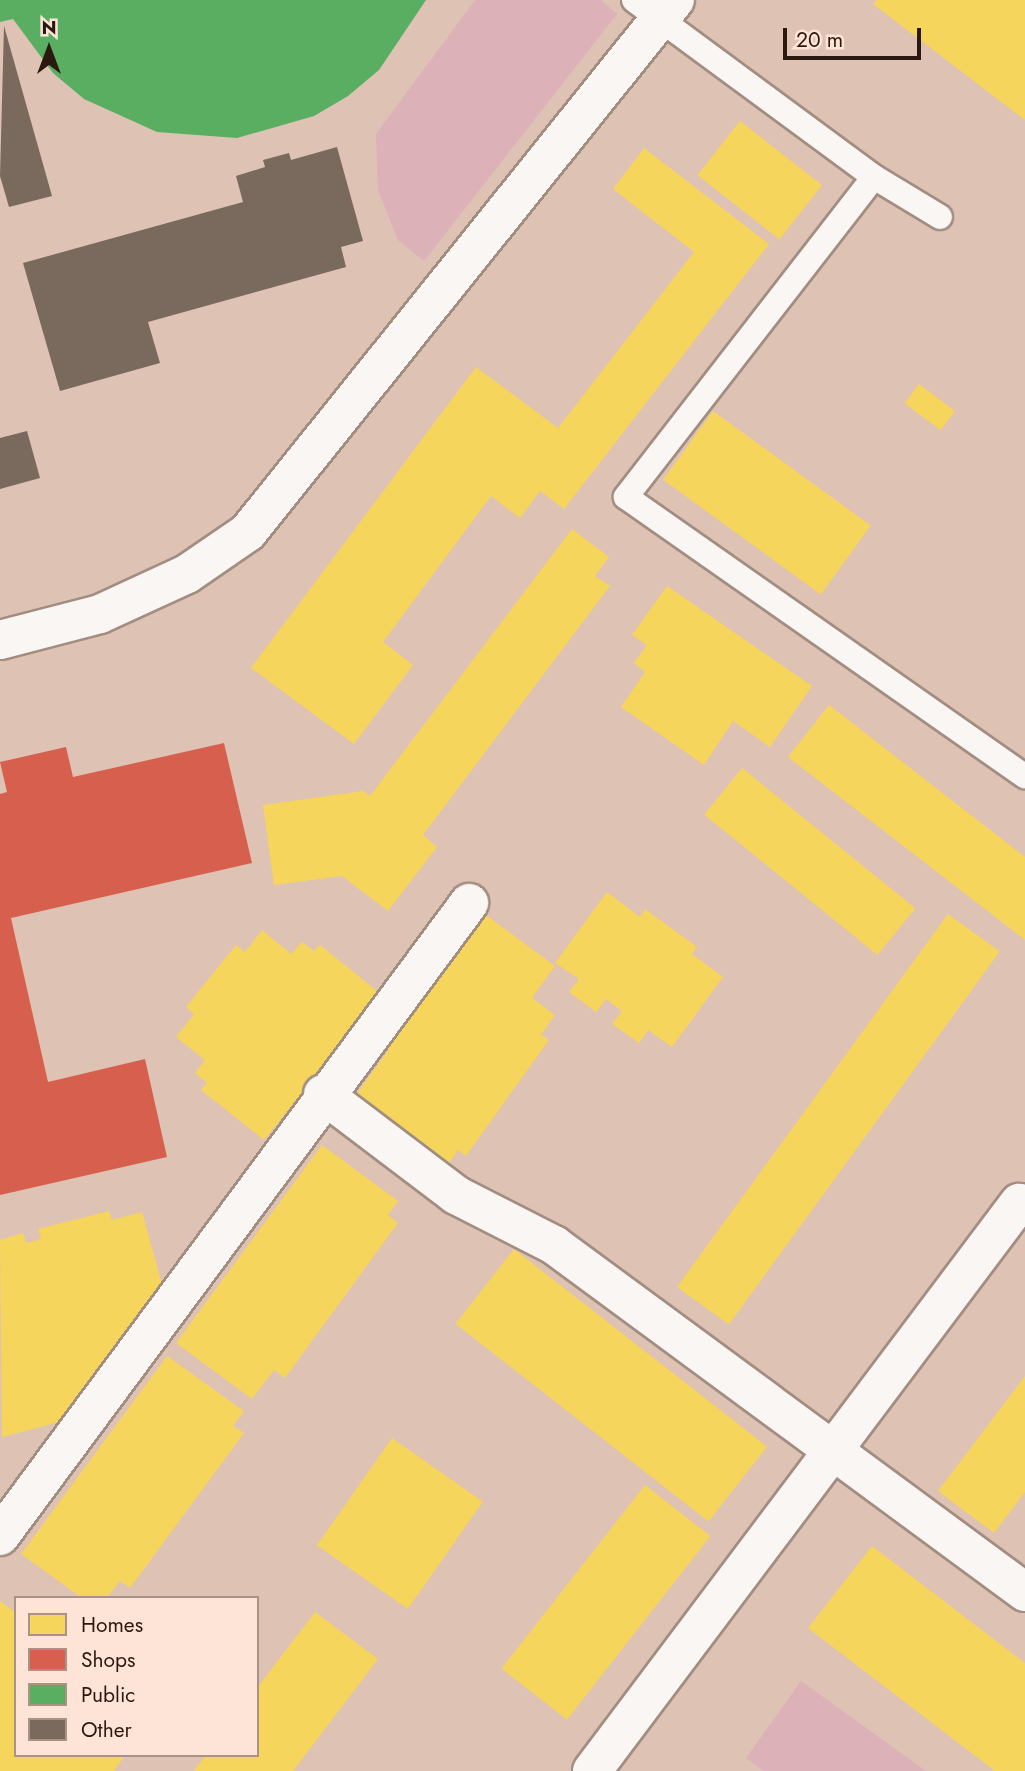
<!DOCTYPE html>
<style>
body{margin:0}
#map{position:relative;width:1025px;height:1771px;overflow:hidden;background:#dec2b4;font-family:Jost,sans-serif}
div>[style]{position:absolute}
.green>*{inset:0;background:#dcb1b8}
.homes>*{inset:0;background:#f6d55c;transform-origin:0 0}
.shops>*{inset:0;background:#d6604d}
.public>*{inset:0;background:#5aae61}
.building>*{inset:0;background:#7a695d}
.roads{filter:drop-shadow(2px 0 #a28d81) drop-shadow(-2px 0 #a28d81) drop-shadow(0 2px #a28d81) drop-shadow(0 -2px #a28d81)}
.service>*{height:24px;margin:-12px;padding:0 12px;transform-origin:12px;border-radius:12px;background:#faf6f4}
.minor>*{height:38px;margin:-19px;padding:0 19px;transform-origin:19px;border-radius:19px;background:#faf6f4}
span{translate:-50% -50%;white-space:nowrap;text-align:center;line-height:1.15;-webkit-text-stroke:7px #fee4d6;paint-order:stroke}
.legend{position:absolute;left:14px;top:1596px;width:245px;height:161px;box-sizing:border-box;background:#fee4d6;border:2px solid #aa9386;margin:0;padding:9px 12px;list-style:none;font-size:21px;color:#2b190f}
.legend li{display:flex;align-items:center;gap:14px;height:35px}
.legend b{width:35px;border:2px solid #aa9386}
.north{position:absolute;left:14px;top:14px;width:70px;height:70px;-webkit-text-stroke:5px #fee4d6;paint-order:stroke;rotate:0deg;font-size:19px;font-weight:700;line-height:28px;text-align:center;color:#2b190f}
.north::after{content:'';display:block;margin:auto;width:24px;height:32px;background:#2b190f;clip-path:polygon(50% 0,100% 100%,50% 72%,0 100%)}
.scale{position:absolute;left:783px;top:28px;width:138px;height:32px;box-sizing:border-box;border:4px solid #2b190f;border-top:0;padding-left:9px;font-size:21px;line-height:24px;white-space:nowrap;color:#2b190f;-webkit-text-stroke:5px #fee4d6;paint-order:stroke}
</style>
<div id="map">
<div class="green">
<i style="clip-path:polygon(475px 0,601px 0,617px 14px,424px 261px,398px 240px,378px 190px,376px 134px)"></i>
<i style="clip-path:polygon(801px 1681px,926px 1771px,764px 1771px,746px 1758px)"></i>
</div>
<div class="homes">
<i style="clip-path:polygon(877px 0,1025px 0,1025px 120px,873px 4px)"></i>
<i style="left:740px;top:121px;width:104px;height:69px;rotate:38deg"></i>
<i style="clip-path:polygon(644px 148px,769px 244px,564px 509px,540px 491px,520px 518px,491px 496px,383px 642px,413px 665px,354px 744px,251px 668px,476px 367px,558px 428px,694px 252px,613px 189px)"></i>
<i style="left:919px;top:384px;width:45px;height:24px;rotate:37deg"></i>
<i style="left:713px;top:411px;width:195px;height:85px;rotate:36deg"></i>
<i style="clip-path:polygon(572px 529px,609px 557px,595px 576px,610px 586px,423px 835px,437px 847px,388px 911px,342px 876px,274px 885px,263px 805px,363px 791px,370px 796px)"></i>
<i style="clip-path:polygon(667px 586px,812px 686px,770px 747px,733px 721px,704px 765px,621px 707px,645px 672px,634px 663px,647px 645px,632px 635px)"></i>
<i style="clip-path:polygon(829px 705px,1025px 857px,1025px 940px,788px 757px)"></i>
<i style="left:742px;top:768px;width:223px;height:60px;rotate:39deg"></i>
<i style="clip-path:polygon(607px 892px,640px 917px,645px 909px,697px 947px,692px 954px,723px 977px,672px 1047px,648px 1030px,639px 1043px,612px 1024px,622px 1011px,606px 999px,596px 1012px,569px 992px,579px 979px,555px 963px)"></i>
<i style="left:948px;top:914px;width:64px;height:461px;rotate:36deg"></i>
<i style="clip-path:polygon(486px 915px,555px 966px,532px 998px,555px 1015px,541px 1035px,549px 1040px,466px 1156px,458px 1150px,447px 1166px,353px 1099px,389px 1049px,380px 1042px,459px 932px,469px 939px)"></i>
<i style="clip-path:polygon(262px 930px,291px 954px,302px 942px,314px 951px,320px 945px,382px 995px,264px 1140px,201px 1090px,207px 1083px,195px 1073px,205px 1060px,176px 1037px,194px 1014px,186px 1007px,236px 945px,245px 952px)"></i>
<i style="clip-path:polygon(322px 1145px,398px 1201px,388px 1215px,398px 1223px,285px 1378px,274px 1370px,252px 1399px,176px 1343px)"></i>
<i style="clip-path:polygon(109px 1211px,112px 1220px,142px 1212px,163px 1288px,67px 1420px,2px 1437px,0 1240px,23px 1233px,26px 1243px,41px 1239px,38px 1229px)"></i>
<i style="left:514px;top:1249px;width:321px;height:95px;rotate:38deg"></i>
<i style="clip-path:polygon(167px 1356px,244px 1411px,233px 1426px,244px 1433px,130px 1588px,120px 1581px,107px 1598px,82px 1598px,21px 1554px)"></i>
<i style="clip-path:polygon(1025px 1376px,1025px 1492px,994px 1533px,938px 1491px)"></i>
<i style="left:392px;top:1438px;width:111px;height:131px;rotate:35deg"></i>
<i style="left:645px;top:1485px;width:83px;height:233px;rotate:38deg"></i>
<i style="clip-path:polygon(872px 1546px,1025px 1663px,1025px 1771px,995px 1771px,808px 1628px)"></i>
<i style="clip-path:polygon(0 1601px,16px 1613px,16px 1755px,125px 1755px,114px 1771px,0 1771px)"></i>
<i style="clip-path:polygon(315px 1612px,378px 1659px,293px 1771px,194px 1771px,206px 1755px,257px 1755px,257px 1688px)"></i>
</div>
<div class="shops">
<i style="clip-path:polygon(224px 743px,252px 863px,11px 918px,48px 1082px,145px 1059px,167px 1157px,0 1195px,0 794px,7px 792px,0 762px,66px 747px,73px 777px)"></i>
</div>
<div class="public">
<i style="clip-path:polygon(0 0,426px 0,379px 70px,348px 96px,314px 116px,237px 138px,157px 132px,84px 99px,53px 73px,13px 19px,0 22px)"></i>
</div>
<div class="building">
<i style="clip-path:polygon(4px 26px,52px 196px,9px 207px,0 176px)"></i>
<i style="clip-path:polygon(337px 147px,363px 241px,341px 247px,346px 267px,148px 322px,160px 363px,60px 391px,23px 263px,243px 202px,236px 176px,265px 167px,263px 160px,289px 153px,291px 160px)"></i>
<i style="clip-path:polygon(27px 431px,40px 478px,0 489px,0 438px)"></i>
</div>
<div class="roads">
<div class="service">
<i style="left:634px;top:0;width:298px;rotate:36.4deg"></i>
<i style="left:874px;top:177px;width:405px;rotate:127.8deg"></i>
<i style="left:626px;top:497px;width:487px;rotate:35deg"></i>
<i style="left:874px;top:177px;width:77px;rotate:31.2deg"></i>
</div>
<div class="minor">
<i style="left:0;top:640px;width:103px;rotate:-14.6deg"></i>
<i style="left:100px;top:614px;width:96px;rotate:-24.7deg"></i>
<i style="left:187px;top:574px;width:74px;rotate:-34.5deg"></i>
<i style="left:248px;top:532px;width:682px;rotate:-51.25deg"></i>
<i style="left:323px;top:1094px;width:167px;rotate:37.2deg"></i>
<i style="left:456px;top:1195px;width:110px;rotate:27deg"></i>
<i style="left:554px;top:1245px;width:585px;rotate:36.38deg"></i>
<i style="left:0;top:1536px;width:788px;rotate:-53.46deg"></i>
<i style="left:592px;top:1771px;width:711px;rotate:-53.07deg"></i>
</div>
</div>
<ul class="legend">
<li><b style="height:19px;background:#f6d55c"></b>Homes</li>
<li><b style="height:19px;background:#d6604d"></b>Shops</li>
<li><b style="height:19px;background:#5aae61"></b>Public</li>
<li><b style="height:19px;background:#7a695d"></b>Other</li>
</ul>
<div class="north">N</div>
<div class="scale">20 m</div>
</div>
